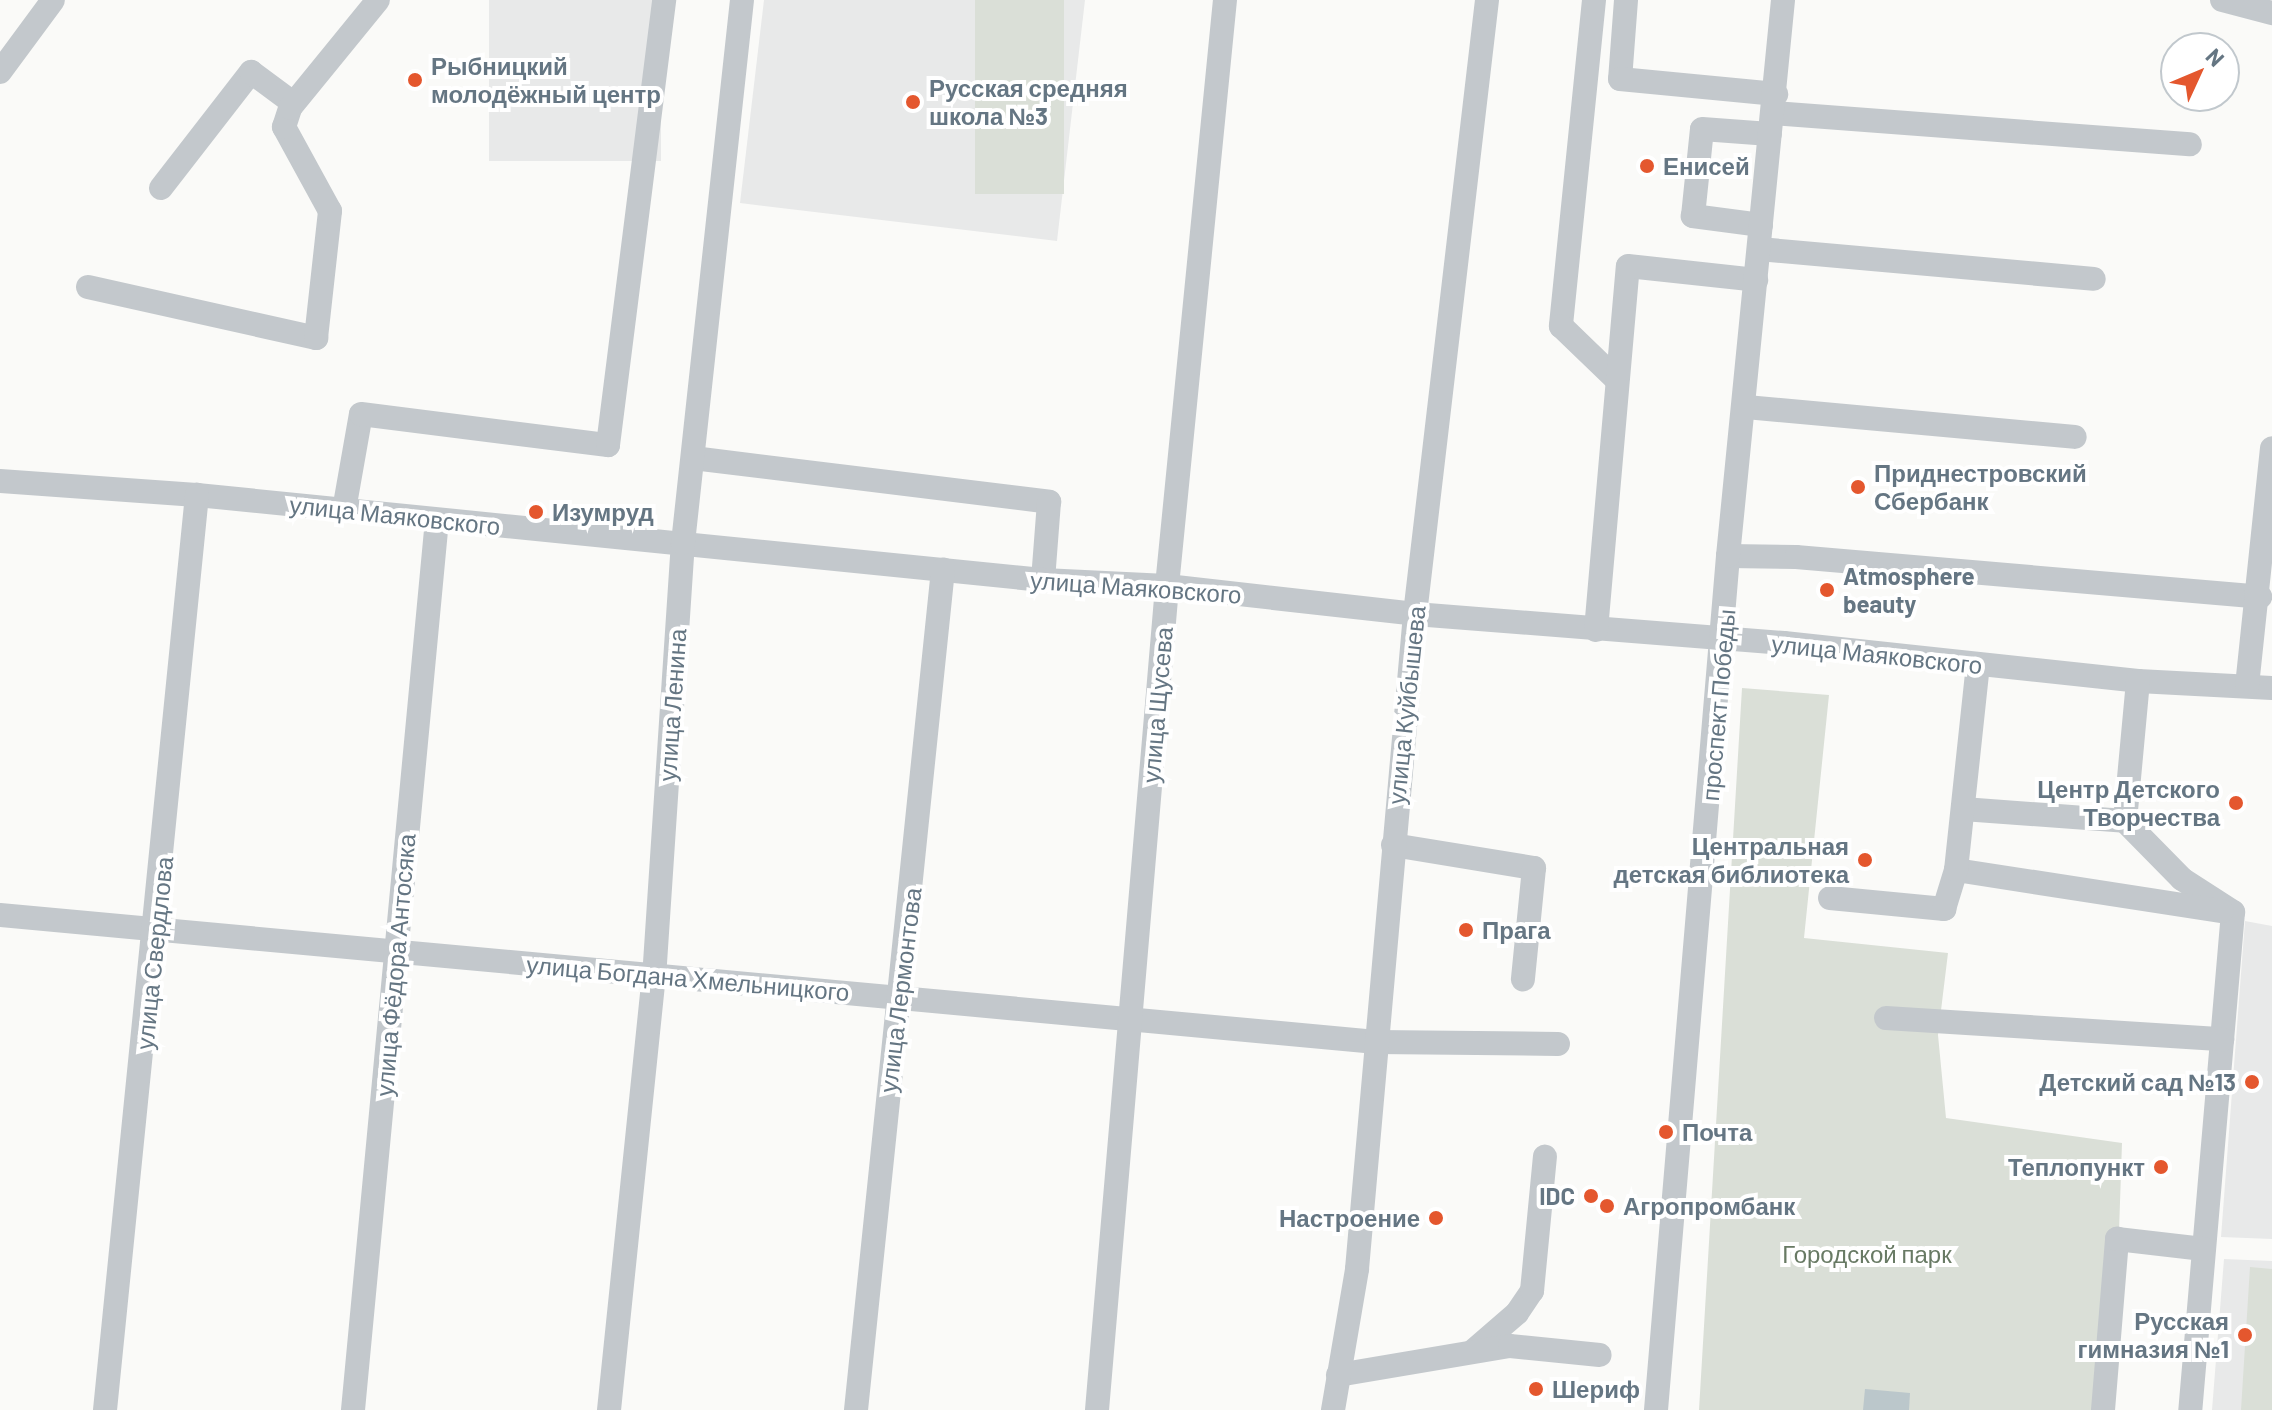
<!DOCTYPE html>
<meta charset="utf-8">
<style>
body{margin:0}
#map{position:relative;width:2272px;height:1410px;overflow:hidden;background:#fafaf8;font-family:Barlow,sans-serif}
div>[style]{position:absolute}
.built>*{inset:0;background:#e8e9e9;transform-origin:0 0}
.green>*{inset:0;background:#dadfd7;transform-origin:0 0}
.water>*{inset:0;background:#bbc7cb}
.minor>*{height:24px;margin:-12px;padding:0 12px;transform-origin:12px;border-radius:12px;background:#c3c8cc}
.dots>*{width:22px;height:22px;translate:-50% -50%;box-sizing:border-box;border:4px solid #fff;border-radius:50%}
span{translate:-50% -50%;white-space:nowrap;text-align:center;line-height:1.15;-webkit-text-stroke:8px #fff;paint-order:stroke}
.poi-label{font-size:24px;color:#657683;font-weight:700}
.left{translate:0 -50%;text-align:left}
.right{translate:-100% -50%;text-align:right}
.street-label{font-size:24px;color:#657683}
.park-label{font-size:24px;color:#687a64}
.north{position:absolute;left:2160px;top:32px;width:80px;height:80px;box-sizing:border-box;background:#fff;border:2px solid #c1c8cd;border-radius:50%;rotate:46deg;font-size:22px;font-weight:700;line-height:32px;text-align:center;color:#657683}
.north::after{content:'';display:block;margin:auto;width:28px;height:36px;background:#e4572e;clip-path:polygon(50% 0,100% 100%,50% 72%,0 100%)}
</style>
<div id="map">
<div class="built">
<i style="left:489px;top:0;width:172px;height:161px"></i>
<i style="clip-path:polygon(764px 0,1085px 0,1057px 241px,740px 203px)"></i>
<i style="clip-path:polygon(2245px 921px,2272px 926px,2272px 1239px,2221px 1237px)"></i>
<i style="clip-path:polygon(2224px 1259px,2272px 1261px,2272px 1410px,2212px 1410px)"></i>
</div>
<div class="green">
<i style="left:975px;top:0;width:89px;height:194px"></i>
<i style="clip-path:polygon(1742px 688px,1829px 695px,1804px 938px,1948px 953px,1938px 1035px,1946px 1118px,2122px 1143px,2113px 1410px,1699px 1410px)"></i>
<i style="clip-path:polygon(2250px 1267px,2272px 1269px,2272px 1410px,2241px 1410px)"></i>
</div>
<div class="water">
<i style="clip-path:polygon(1865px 1389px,1910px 1393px,1909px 1410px,1863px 1410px)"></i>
</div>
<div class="minor">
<i style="left:1594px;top:0;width:328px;rotate:95.8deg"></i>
<i style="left:1561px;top:326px;width:78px;rotate:44deg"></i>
<i style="left:1626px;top:0;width:79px;rotate:94.3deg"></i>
<i style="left:1620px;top:79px;width:157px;rotate:5.5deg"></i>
<i style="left:2222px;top:0;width:52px;rotate:14.6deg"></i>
<i style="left:0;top:72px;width:89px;rotate:-53.6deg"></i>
<i style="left:1773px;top:113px;width:418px;rotate:4.3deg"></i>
<i style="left:161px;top:188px;width:147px;rotate:-52.2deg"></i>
<i style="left:251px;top:72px;width:52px;rotate:36.4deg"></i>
<i style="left:1761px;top:225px;width:69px;rotate:-172.5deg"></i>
<i style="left:1693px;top:216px;width:87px;rotate:-84.1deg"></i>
<i style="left:1702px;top:129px;width:68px;rotate:4.2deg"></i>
<i style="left:1759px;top:249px;width:336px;rotate:5.1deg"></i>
<i style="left:88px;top:287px;width:234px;rotate:12.6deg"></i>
<i style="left:316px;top:338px;width:128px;rotate:-83.7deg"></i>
<i style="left:330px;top:211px;width:96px;rotate:-118.7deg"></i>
<i style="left:284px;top:127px;width:20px;rotate:-72deg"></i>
<i style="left:290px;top:108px;width:139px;rotate:-50.8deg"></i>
<i style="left:1746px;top:407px;width:330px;rotate:5.2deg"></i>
<i style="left:693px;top:458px;width:359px;rotate:7deg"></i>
<i style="left:1049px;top:502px;width:78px;rotate:94.4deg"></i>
<i style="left:0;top:481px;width:197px;rotate:4.1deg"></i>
<i style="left:197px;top:495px;width:850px;rotate:5.74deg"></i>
<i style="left:1043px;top:580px;width:124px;rotate:2.8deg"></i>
<i style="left:1167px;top:586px;width:250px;rotate:6.4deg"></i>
<i style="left:1415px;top:614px;width:370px;rotate:4.5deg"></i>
<i style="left:1784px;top:643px;width:356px;rotate:6.1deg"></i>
<i style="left:2138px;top:681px;width:134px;rotate:3deg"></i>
<i style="left:344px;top:510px;width:97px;rotate:-80deg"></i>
<i style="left:361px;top:414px;width:249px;rotate:7.2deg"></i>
<i style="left:608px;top:445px;width:449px;rotate:-82.8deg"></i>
<i style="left:1728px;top:556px;width:68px;rotate:0.8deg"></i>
<i style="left:1796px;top:557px;width:466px;rotate:4.9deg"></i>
<i style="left:1596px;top:630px;width:365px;rotate:-85deg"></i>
<i style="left:1628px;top:266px;width:129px;rotate:6.2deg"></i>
<i style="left:2138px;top:681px;width:141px;rotate:95.3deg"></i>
<i style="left:2125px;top:821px;width:81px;rotate:45.5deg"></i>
<i style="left:2182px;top:879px;width:61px;rotate:32.9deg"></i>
<i style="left:2233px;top:912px;width:500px;rotate:94.9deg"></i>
<i style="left:2247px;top:686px;width:239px;rotate:-84deg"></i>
<i style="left:1963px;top:809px;width:162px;rotate:4.2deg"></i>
<i style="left:1393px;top:845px;width:143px;rotate:9.3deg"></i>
<i style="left:1534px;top:868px;width:112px;rotate:95.7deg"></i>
<i style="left:1956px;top:870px;width:269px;rotate:8.8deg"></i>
<i style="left:1830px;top:898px;width:115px;rotate:5.5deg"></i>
<i style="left:1944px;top:909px;width:41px;rotate:-72.9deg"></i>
<i style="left:1956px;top:870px;width:207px;rotate:-83.9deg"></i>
<i style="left:0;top:915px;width:1382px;rotate:5.27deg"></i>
<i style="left:1376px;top:1042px;width:182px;rotate:0.6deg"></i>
<i style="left:1886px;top:1018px;width:337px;rotate:3.6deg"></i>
<i style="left:1473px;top:1351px;width:58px;rotate:-40.8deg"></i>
<i style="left:1517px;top:1313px;width:27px;rotate:-56deg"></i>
<i style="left:1532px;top:1291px;width:135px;rotate:-84.5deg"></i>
<i style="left:1338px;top:1375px;width:174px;rotate:-9.6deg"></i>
<i style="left:1510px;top:1346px;width:90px;rotate:5.7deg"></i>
<i style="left:105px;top:1410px;width:920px;rotate:-84.26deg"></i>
<i style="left:353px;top:1410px;width:894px;rotate:-84.61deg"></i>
<i style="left:609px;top:1410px;width:434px;rotate:-84.1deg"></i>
<i style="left:654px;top:978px;width:436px;rotate:-86.2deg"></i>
<i style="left:683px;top:543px;width:546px;rotate:-83.8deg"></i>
<i style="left:856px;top:1410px;width:845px;rotate:-84.09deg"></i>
<i style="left:1097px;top:1410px;width:827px;rotate:-85.14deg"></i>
<i style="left:1167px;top:586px;width:589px;rotate:-84.35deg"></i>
<i style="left:1333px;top:1410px;width:143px;rotate:-80.3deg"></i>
<i style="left:1357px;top:1269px;width:658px;rotate:-84.94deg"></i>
<i style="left:1415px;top:614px;width:618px;rotate:-83.31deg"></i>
<i style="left:1656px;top:1410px;width:857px;rotate:-85.18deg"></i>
<i style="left:1728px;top:556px;width:559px;rotate:-84.35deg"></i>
<i style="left:2103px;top:1410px;width:172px;rotate:-85.3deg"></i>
<i style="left:2117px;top:1239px;width:87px;rotate:6.6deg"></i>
</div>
<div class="dots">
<i style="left:415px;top:80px;background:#e4572e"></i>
<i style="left:913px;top:102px;background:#e4572e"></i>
<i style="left:1647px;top:166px;background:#e4572e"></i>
<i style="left:1858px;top:487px;background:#e4572e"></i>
<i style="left:536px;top:512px;background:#e4572e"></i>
<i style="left:1827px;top:590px;background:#e4572e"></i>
<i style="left:2236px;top:803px;background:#e4572e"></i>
<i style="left:1865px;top:860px;background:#e4572e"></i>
<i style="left:1466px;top:930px;background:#e4572e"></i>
<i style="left:2252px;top:1082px;background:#e4572e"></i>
<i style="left:1666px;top:1132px;background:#e4572e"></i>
<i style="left:2161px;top:1167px;background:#e4572e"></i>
<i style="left:1591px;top:1196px;background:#e4572e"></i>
<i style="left:1607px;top:1206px;background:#e4572e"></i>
<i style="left:1436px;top:1218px;background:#e4572e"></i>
<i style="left:2245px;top:1335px;background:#e4572e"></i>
<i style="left:1536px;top:1389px;background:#e4572e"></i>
</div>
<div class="poi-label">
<span class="left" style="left:431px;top:80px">Рыбницкий<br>молодёжный центр</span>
<span class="left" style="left:929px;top:102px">Русская средняя<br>школа №3</span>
<span class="left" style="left:1663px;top:166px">Енисей</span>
<span class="left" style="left:1874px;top:487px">Приднестровский<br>Сбербанк</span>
<span class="left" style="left:552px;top:512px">Изумруд</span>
<span class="left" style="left:1843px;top:590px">Atmosphere<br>beauty</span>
<span class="right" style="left:2220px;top:803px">Центр Детского<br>Творчества</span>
<span class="right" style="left:1849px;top:860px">Центральная<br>детская библиотека</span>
<span class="left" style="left:1482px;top:930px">Прага</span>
<span class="right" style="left:2236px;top:1082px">Детский сад №13</span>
<span class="left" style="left:1682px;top:1132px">Почта</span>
<span class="right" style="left:2145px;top:1167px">Теплопункт</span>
<span class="right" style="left:1575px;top:1196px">IDC</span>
<span class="left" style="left:1623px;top:1206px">Агропромбанк</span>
<span class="right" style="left:1420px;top:1218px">Настроение</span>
<span class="right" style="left:2229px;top:1335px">Русская<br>гимназия №1</span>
<span class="left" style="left:1552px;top:1389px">Шериф</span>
</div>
<div class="street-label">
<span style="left:395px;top:515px;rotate:6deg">улица Маяковского</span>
<span style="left:1136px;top:587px;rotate:4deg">улица Маяковского</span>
<span style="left:1877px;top:654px;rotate:6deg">улица Маяковского</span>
<span style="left:672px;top:705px;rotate:-86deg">улица Ленина</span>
<span style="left:1157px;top:705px;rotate:-85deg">улица Щусева</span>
<span style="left:1406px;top:705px;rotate:-84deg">улица Куйбышева</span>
<span style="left:1718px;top:705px;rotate:-85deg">проспект Победы</span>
<span style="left:154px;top:953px;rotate:-84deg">улица Свердлова</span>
<span style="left:395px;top:965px;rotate:-85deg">улица Фёдора Антосяка</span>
<span style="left:688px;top:978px;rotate:5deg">улица Богдана Хмельницкого</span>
<span style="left:900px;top:990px;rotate:-83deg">улица Лермонтова</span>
</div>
<div class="park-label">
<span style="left:1867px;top:1254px">Городской парк</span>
</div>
<div class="north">N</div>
</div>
